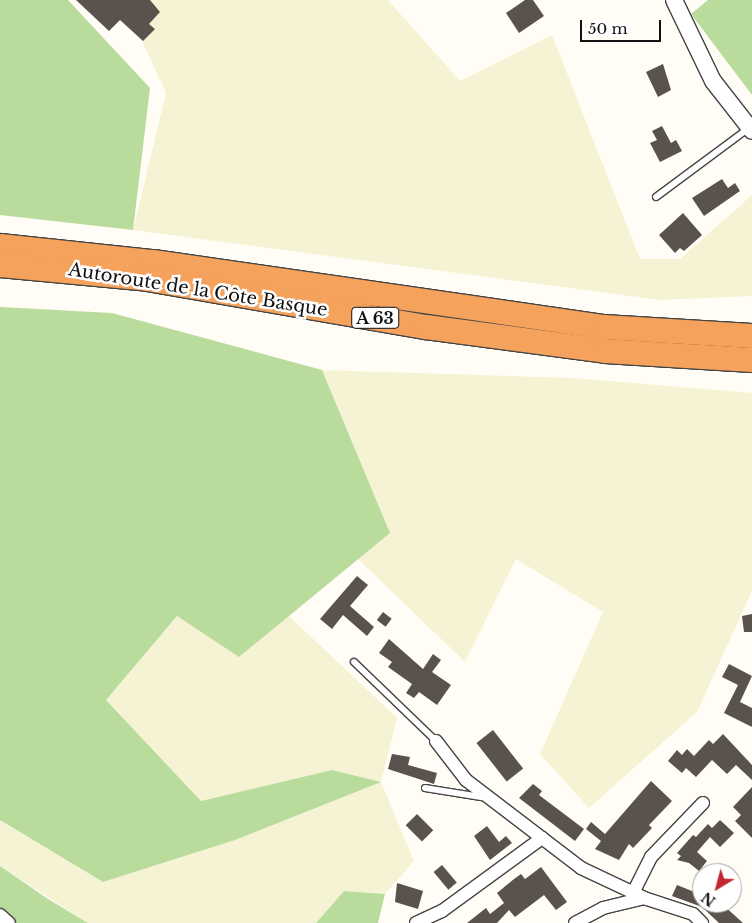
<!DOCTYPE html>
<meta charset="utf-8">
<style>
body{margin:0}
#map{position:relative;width:752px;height:923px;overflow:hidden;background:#fffdf5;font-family:"Libre Baskerville",serif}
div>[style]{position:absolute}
.farmland>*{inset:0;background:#f6f3d4}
.forest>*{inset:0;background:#b9dc9c}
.building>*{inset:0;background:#5a524d;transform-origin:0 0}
.roads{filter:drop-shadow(1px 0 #444) drop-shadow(-1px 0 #444) drop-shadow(0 1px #444) drop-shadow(0 -1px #444)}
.service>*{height:6px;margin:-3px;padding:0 3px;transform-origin:3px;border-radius:3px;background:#fff}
.minor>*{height:12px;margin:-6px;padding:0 6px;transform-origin:6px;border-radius:6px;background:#fff}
.tertiary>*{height:16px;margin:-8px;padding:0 8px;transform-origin:8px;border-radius:8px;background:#fff}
.motorway>*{height:24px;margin:-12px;padding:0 12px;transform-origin:12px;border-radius:12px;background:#f5a25d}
span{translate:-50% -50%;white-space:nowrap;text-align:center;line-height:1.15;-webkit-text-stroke:5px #fff;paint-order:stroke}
.shield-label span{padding:1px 4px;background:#fff;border:1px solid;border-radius:4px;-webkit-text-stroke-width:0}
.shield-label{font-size:16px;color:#111;font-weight:700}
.street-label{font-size:18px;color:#111}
.north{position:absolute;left:692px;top:863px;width:50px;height:50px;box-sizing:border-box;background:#fff;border:1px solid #a0a0a0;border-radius:50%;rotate:217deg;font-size:14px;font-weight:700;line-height:20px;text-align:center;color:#111}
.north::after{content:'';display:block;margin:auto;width:18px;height:22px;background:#c4262e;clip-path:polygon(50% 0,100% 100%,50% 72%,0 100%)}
.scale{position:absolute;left:580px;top:20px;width:81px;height:22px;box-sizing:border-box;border:2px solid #111;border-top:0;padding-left:6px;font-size:15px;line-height:18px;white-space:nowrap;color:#111;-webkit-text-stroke:4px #fff;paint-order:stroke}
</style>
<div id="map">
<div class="farmland">
<i style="clip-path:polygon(140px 0,388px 0,460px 81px,552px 35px,640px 259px,680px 259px,752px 195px,752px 296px,660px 300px,133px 230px,166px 93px,126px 6px)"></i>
<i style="clip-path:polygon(322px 370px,573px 378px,752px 393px,752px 591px,697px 712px,589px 808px,540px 754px,603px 612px,516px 559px,465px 662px,358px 559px,390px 533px)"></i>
<i style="clip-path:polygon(177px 616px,239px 657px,289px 616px,397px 718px,381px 782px,414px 861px,385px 894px,344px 891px,316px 923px,88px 923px,0 866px,0 820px,103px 882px,235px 840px,380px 782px,332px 770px,201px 801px,106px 700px)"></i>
</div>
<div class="forest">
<i style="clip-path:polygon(0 0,68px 0,150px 88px,133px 230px,0 215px)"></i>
<i style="clip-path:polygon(708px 0,752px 0,752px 95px,691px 14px)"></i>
<i style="clip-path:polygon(0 307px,112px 313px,322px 370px,390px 533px,239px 657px,177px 616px,106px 700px,201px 801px,332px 770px,381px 782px,235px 840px,103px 882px,0 820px)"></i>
<i style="clip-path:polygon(0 866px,48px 899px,88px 923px,13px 923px,0 912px)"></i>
<i style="clip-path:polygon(344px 891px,385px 894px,378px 923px,316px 923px)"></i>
</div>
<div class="building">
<i style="clip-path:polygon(76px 0,150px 0,160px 12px,149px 24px,155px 29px,143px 41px,120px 20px,109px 31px)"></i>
<i style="clip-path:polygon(525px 0,533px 0,544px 16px,519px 33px,506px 13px)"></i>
<i style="clip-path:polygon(663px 64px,671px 90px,658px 97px,646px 72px)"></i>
<i style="clip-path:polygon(662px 126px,671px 143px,676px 140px,682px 151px,660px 162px,650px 143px,657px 140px,652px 131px)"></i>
<i style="clip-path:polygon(722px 179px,728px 188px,735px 183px,740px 191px,704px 216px,692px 198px)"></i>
<i style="clip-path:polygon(683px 213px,702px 235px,684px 251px,680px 248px,675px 253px,659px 235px)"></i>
<i style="clip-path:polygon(357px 576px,368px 585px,350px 606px,374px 627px,367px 636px,343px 615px,332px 629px,320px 619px)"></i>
<i style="left:383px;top:612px;width:11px;height:10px;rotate:38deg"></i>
<i style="clip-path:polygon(752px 614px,752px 632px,744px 632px,742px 616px)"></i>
<i style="clip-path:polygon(389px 639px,423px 669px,433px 654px,441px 660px,432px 672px,451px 685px,437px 705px,419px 692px,414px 698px,406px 693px,412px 684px,388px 667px,392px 662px,379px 653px)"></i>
<i style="clip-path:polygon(729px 664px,752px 676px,740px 702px,752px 708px,752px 727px,724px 713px,738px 685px,722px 677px)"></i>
<i style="left:493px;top:730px;width:49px;height:21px;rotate:52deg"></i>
<i style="clip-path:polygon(723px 734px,752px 765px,752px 780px,736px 765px,727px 774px,712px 760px,696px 777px,686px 768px,682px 773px,668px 761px,677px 750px,682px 755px,687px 749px,694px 756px,709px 740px,713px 744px)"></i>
<i style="clip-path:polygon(392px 754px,410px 757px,408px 765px,437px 773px,434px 784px,388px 769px)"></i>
<i style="clip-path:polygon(651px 781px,672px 801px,649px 825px,652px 828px,633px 848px,629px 844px,619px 860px,595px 849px,601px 841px,586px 829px,591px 822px,605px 834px)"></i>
<i style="clip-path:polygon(533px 784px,542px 791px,539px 795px,584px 829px,575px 841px,519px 798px)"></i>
<i style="clip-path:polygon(752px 787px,752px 838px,735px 821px,741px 815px,733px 807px)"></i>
<i style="left:417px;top:814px;width:23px;height:16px;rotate:45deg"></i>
<i style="clip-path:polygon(720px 820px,734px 833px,720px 847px,710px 837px,697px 852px,707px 861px,699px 871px,689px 863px,677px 860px,681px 856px,677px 853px,693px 835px,696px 837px,708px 824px,712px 828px)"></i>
<i style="clip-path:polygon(487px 826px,499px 842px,506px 836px,512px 843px,490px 860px,474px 836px)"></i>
<i style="left:442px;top:865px;width:23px;height:11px;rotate:50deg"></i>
<i style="clip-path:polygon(541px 867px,567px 902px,556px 910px,544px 895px,515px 917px,509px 910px,497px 923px,467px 923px,486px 908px,490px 914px,504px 903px,497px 893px,514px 879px,521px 874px,525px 879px)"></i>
<i style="clip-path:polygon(397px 883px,423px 891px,418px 909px,395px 902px)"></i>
<i style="clip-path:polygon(677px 885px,702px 895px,702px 903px,721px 903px,743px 923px,719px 923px,702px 907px,672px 896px)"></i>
</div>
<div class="roads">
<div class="service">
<i style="left:656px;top:197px;width:116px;rotate:-36.6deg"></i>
<i style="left:354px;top:662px;width:114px;rotate:43.9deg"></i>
<i style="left:425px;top:788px;width:63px;rotate:9.2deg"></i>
</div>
<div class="minor">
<i style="left:436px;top:741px;width:49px;rotate:52.4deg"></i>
<i style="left:466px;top:780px;width:145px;rotate:37.4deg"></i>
<i style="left:581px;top:868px;width:73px;rotate:25.2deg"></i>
<i style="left:647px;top:899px;width:48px;rotate:18.1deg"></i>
<i style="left:693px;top:914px;width:13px;rotate:45deg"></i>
<i style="left:633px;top:893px;width:40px;rotate:-63.4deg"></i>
<i style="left:651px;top:857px;width:75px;rotate:-46.1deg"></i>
<i style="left:0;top:915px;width:12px;rotate:42deg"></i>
<i style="left:416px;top:923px;width:29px;rotate:-25deg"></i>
<i style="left:442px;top:911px;width:124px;rotate:-36.1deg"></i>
<i style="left:575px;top:923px;width:32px;rotate:-28deg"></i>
<i style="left:603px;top:908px;width:42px;rotate:-13.7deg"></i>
</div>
<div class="tertiary">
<i style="left:674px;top:0;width:90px;rotate:64.3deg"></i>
<i style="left:713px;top:81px;width:63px;rotate:52deg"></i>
</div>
<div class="motorway">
<i style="left:0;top:246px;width:154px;rotate:6deg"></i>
<i style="left:153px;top:262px;width:456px;rotate:8.2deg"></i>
<i style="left:604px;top:327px;width:148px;rotate:3.5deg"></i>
<i style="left:0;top:265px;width:148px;rotate:5.4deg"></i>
<i style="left:147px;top:279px;width:283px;rotate:9.8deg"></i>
<i style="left:426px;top:327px;width:181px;rotate:7.6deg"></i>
<i style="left:605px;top:351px;width:147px;rotate:3.5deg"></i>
</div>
</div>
<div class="shield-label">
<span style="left:375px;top:318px">A 63</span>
</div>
<div class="street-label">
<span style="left:198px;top:290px;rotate:9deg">Autoroute de la Côte Basque</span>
</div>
<div class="north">N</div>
<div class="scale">50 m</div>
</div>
